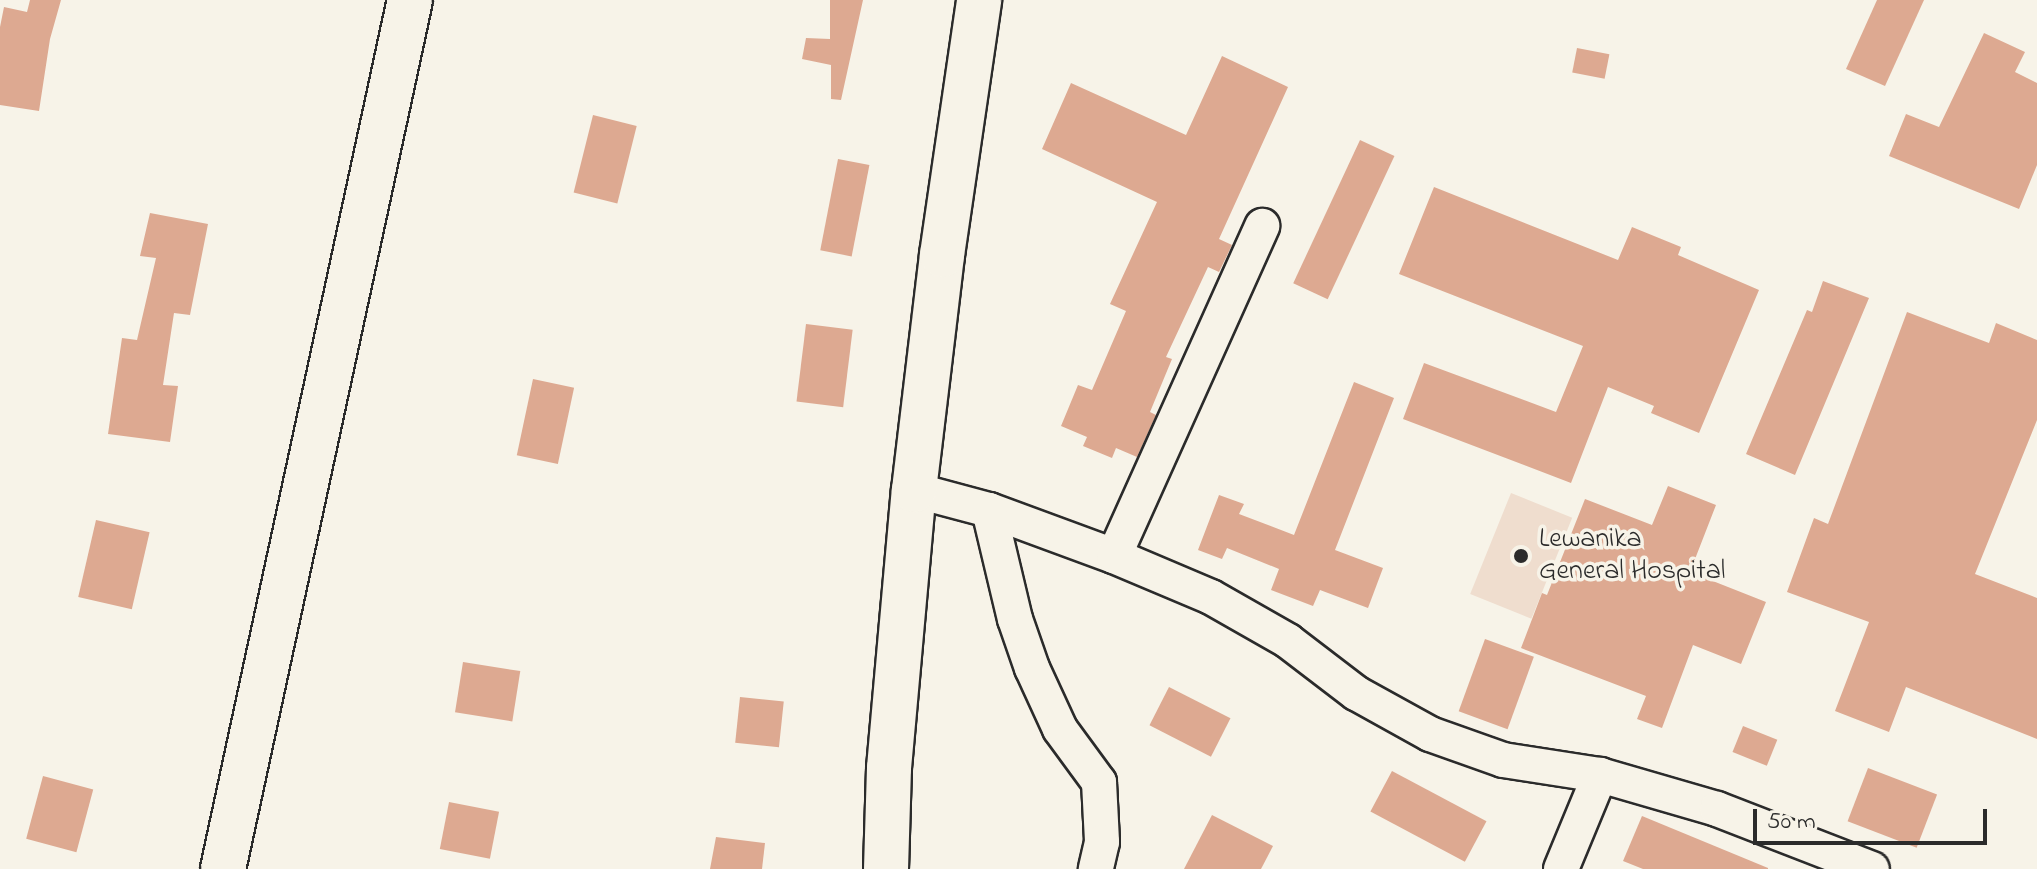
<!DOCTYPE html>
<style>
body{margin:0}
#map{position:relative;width:2037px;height:869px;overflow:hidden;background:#f7f3e8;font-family:"Indie Flower",sans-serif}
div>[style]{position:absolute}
.built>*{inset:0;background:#efddce;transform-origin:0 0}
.building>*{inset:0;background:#dda991;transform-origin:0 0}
.roads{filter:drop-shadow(2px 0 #2b2b2b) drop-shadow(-2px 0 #2b2b2b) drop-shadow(0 2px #2b2b2b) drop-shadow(0 -2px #2b2b2b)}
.street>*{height:34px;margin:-17px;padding:0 17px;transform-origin:17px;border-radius:17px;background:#f7f3e8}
.secondary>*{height:44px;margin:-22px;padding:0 22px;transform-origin:22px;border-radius:22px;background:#f7f3e8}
.dots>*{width:22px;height:22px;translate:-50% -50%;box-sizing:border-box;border:4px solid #f7f3e8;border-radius:50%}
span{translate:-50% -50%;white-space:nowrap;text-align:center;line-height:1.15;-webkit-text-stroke:7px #f7f3e8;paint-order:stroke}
.poi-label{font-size:28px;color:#2b2b2b}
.left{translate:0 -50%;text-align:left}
.scale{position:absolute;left:1753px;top:809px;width:234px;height:36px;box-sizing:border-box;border:4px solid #2b2b2b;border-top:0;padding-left:10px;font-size:24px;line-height:28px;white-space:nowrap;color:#2b2b2b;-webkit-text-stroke:6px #f7f3e8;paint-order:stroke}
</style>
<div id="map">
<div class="built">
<i style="left:1511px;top:493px;width:66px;height:109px;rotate:22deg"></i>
</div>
<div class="building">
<i style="clip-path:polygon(30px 0,61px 0,50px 39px,39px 111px,0 105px,0 27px,4px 7px,27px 12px)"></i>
<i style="clip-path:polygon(830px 0,863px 0,841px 100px,831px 99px,831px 65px,802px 59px,806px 38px,830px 39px)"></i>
<i style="clip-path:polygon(1877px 0,1924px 0,1885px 86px,1846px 69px)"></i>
<i style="clip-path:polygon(1984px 33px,2025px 52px,2015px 72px,2037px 83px,2037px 165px,2019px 209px,1889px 156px,1906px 114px,1939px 127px)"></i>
<i style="left:1577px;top:48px;width:33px;height:25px;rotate:11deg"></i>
<i style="clip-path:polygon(1222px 56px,1288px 87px,1219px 239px,1232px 245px,1219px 272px,1208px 267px,1166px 357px,1172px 359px,1150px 412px,1156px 415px,1137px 457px,1116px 448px,1112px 458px,1083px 446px,1087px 437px,1061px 426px,1078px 385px,1092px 390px,1126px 311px,1110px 304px,1157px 202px,1042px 149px,1071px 83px,1186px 135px)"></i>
<i style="left:593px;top:115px;width:45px;height:80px;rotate:14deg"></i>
<i style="left:1360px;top:140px;width:38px;height:158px;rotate:25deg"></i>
<i style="left:838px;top:159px;width:32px;height:93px;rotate:11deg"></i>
<i style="clip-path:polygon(1434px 187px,1618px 260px,1632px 227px,1681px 247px,1678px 255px,1759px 290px,1699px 433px,1651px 413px,1654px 406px,1608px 387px,1571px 483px,1403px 419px,1424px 363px,1556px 412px,1583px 346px,1399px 274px)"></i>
<i style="clip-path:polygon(150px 213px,208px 224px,190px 315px,174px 313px,163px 385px,178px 386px,170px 442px,108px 434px,122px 338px,137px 340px,156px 258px,140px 256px)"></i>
<i style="clip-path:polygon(1823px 281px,1869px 298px,1795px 475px,1746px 454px,1807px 310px,1812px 312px)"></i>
<i style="clip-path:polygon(1907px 312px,1989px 343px,1996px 323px,2037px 340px,2037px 420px,1975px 574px,2037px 598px,2037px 739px,1906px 687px,1889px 732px,1835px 711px,1869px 622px,1787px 592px,1814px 518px,1828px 524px)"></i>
<i style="left:806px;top:324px;width:47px;height:78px;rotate:7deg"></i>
<i style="left:533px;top:379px;width:42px;height:78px;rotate:12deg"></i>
<i style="clip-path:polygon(1354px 382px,1394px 398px,1335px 550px,1383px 568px,1368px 608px,1320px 590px,1313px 606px,1271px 590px,1279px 569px,1227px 548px,1222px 559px,1198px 550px,1219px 495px,1244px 504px,1239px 514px,1294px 535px)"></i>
<i style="clip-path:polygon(1668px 486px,1716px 505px,1690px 572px,1766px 602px,1741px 664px,1693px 645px,1662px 728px,1637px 719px,1646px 696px,1521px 648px,1542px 593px,1547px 595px,1585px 499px,1652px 525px)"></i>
<i style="left:96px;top:520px;width:55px;height:79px;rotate:13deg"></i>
<i style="left:1485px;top:639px;width:52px;height:77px;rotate:20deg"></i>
<i style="left:463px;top:662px;width:58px;height:51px;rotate:9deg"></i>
<i style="left:1169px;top:687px;width:69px;height:43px;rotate:27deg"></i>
<i style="left:740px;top:697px;width:44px;height:46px;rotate:6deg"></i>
<i style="left:1743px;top:726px;width:37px;height:28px;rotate:22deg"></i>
<i style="left:1868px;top:768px;width:74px;height:57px;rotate:21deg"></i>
<i style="left:1392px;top:771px;width:107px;height:46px;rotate:28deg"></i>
<i style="left:43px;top:776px;width:52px;height:65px;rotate:15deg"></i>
<i style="left:449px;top:802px;width:51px;height:48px;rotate:11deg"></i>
<i style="clip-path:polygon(1212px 815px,1273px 846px,1261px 869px,1184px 869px)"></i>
<i style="clip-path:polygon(1642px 816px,1768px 868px,1768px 869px,1643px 869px,1623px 861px)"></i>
<i style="clip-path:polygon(716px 837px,765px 843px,762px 869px,710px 869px)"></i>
</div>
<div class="roads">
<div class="street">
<i style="left:914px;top:490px;width:78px;rotate:14.9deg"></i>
<i style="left:989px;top:510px;width:133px;rotate:20.2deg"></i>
<i style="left:1114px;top:556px;width:105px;rotate:22.9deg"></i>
<i style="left:1211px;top:597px;width:89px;rotate:29.7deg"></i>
<i style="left:1288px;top:641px;width:86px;rotate:37.4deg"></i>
<i style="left:1356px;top:693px;width:85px;rotate:29deg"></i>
<i style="left:1430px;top:734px;width:77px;rotate:19.6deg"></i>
<i style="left:1503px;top:760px;width:98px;rotate:8.8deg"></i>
<i style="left:1600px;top:775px;width:122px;rotate:16.2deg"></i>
<i style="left:1717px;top:809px;width:166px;rotate:21.2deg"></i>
<i style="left:989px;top:510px;width:112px;rotate:76.6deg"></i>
<i style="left:1015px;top:619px;width:52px;rotate:70.9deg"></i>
<i style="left:1032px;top:668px;width:67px;rotate:65.3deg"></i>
<i style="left:1060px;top:729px;width:66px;rotate:53.7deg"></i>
<i style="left:1099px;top:782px;width:60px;rotate:87.1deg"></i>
<i style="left:1102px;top:842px;width:28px;rotate:103deg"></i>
<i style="left:1114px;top:556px;width:362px;rotate:-65.8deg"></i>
<i style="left:1561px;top:869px;width:102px;rotate:-67.5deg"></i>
</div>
<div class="secondary">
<i style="left:223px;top:869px;width:889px;rotate:-77.86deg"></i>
<i style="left:886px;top:869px;width:101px;rotate:-88.3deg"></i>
<i style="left:889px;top:768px;width:279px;rotate:-84.9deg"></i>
<i style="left:914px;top:490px;width:237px;rotate:-83.2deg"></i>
<i style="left:942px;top:255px;width:258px;rotate:-81.7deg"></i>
</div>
</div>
<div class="dots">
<i style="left:1521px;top:556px;background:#2b2b2b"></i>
</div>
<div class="poi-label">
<span class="left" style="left:1539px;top:556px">Lewanika<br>General Hospital</span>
</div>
<div class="scale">50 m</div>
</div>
